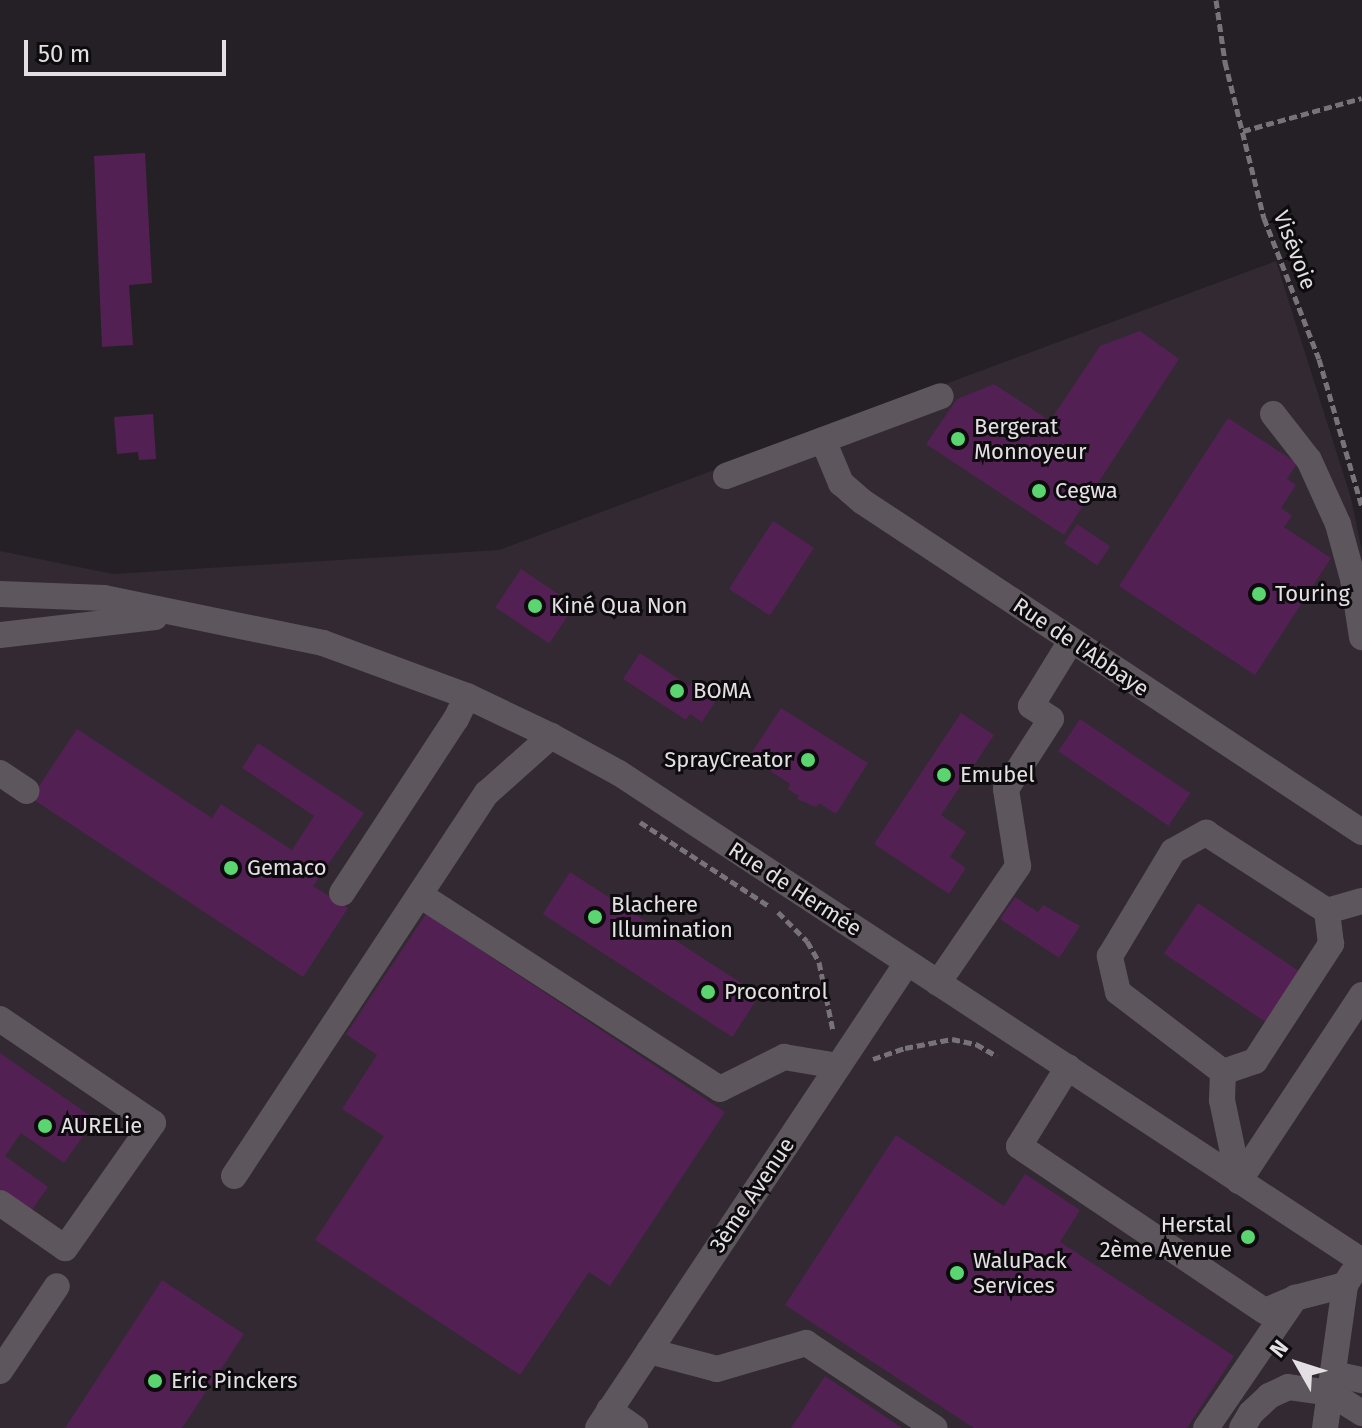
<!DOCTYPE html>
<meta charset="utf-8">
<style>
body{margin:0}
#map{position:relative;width:1362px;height:1428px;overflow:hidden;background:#252025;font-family:"Fira Sans",sans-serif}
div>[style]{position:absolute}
.built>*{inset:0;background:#322932}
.building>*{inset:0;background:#532054;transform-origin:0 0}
.path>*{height:5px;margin-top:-2.5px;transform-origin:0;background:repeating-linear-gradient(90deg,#787378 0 8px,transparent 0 12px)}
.minor>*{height:26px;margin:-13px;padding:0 13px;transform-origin:13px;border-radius:13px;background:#5d575d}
.dots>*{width:22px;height:22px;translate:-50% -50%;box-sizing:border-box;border:4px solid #0d0b0d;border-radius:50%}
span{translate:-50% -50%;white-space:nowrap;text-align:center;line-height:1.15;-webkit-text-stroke:6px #0d0b0d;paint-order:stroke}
.street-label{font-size:22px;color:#e3dfe3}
.poi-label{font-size:22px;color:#e3dfe3}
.left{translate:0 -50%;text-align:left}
.right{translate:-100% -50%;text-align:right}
.north{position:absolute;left:1258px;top:1324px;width:80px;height:80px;-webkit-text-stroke:6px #0d0b0d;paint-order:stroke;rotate:309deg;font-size:22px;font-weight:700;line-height:32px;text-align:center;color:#e3dfe3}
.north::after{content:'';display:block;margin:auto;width:28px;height:36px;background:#e3dfe3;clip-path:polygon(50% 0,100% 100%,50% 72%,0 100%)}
.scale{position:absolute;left:24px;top:40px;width:202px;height:36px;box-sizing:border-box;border:4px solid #e3dfe3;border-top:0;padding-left:10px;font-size:24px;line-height:28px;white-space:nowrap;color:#e3dfe3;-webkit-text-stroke:6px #0d0b0d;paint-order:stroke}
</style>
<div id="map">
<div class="built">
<i style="clip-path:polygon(1276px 261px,1351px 498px,1362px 551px,1362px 1428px,0 1428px,0 551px,113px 574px,499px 550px)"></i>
</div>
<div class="building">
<i style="clip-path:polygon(145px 153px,152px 283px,129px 285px,133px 345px,102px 347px,94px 156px)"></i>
<i style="clip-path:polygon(1140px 331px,1179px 359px,1064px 535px,926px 444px,957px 399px,994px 384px,1050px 421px,1100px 346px)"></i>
<i style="clip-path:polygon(153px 414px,156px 459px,139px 460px,138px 452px,117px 454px,114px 417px)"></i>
<i style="clip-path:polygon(1228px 418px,1297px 463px,1287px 479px,1296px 485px,1281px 508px,1292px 516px,1284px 527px,1331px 558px,1255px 675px,1119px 586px)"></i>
<i style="left:773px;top:521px;width:49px;height:81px;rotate:33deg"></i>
<i style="left:1077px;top:524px;width:40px;height:23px;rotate:34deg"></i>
<i style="left:521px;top:569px;width:65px;height:46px;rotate:34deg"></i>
<i style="clip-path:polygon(640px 653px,689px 686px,694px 679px,719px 696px,702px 722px,690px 714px,686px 720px,623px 679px)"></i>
<i style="clip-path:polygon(781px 708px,868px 763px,836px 814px,819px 803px,816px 807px,797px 799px,799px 796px,788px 789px,790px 784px,749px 757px)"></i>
<i style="clip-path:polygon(961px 713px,994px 735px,941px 815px,966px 832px,950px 857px,966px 868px,949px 894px,874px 844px)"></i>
<i style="left:1080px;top:719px;width:133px;height:39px;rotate:34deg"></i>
<i style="clip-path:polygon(77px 729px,212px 818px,221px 804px,292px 850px,314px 816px,242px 768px,258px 743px,364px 813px,313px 886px,348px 908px,303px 977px,31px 798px)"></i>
<i style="left:570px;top:872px;width:226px;height:50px;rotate:33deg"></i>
<i style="clip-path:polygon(1015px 897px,1038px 912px,1043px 905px,1080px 926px,1059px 958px,1000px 919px)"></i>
<i style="left:1198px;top:903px;width:125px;height:61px;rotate:34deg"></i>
<i style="clip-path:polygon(426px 914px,725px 1112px,610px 1286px,589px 1272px,520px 1375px,315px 1240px,384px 1136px,342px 1109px,377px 1055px,346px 1034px)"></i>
<i style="clip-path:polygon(0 1053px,95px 1119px,64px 1163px,21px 1133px,5px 1156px,48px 1187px,31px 1211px,0 1189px)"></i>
<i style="clip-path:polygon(896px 1135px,1004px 1206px,1025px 1174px,1080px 1210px,1060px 1242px,1234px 1356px,1187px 1428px,974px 1428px,785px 1305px)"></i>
<i style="clip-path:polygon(162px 1280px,244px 1334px,182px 1428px,65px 1428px)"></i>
<i style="clip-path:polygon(825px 1376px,902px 1428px,791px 1428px)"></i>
</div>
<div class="path">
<i style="left:1216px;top:0;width:63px;rotate:81.7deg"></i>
<i style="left:1225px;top:62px;width:161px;rotate:76deg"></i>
<i style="left:1264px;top:218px;width:151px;rotate:68.7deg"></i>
<i style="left:1319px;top:359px;width:154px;rotate:73.8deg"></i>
<i style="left:1243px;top:131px;width:123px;rotate:-15.5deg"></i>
<i style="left:640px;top:822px;width:154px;rotate:33.1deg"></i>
<i style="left:778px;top:912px;width:41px;rotate:45deg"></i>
<i style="left:807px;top:941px;width:24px;rotate:60deg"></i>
<i style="left:819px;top:962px;width:70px;rotate:78.5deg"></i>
<i style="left:873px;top:1059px;width:34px;rotate:-19deg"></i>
<i style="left:905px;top:1048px;width:48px;rotate:-10.8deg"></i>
<i style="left:952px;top:1039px;width:25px;rotate:12deg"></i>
<i style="left:976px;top:1044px;width:24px;rotate:30deg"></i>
</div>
<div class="minor">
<i style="left:1273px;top:414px;width:58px;rotate:52deg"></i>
<i style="left:1309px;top:460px;width:70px;rotate:65.6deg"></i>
<i style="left:1338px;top:524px;width:57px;rotate:74.7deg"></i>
<i style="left:1353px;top:579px;width:59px;rotate:81.2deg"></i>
<i style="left:823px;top:440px;width:47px;rotate:67.3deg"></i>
<i style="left:841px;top:483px;width:29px;rotate:41deg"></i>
<i style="left:863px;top:502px;width:598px;rotate:33.48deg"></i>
<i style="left:726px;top:476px;width:229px;rotate:-20.4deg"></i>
<i style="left:0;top:594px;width:104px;rotate:2.2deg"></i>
<i style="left:104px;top:598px;width:224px;rotate:11.6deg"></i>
<i style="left:323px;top:643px;width:153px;rotate:20.2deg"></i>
<i style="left:467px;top:696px;width:93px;rotate:25.5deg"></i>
<i style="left:551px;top:736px;width:77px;rotate:28.6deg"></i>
<i style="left:619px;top:773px;width:889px;rotate:33.3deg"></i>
<i style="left:0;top:635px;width:156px;rotate:-6.6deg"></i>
<i style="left:0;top:773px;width:32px;rotate:34deg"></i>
<i style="left:342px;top:893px;width:208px;rotate:-56.8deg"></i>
<i style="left:456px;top:719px;width:25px;rotate:-64deg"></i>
<i style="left:420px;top:895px;width:357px;rotate:32.9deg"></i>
<i style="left:720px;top:1089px;width:72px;rotate:-26.6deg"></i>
<i style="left:784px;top:1057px;width:55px;rotate:9.5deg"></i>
<i style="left:938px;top:983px;width:142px;rotate:-55.6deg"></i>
<i style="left:1018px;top:866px;width:78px;rotate:-98.9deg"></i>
<i style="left:1006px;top:789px;width:83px;rotate:-57.3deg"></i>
<i style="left:1051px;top:719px;width:24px;rotate:-147deg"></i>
<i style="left:1031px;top:706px;width:76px;rotate:-58.4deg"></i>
<i style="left:0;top:1019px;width:185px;rotate:34.2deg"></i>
<i style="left:153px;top:1123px;width:153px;rotate:125.1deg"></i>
<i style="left:65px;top:1248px;width:79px;rotate:-145.3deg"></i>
<i style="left:1068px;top:1067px;width:93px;rotate:121.8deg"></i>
<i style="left:1019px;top:1146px;width:296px;rotate:33.9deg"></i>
<i style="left:1265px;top:1311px;width:33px;rotate:-23deg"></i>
<i style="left:1295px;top:1298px;width:52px;rotate:-14.6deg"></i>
<i style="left:1223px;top:1072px;width:34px;rotate:-19deg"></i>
<i style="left:1255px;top:1061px;width:140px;rotate:-57deg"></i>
<i style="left:1331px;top:944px;width:33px;rotate:-97deg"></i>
<i style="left:234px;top:1176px;width:459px;rotate:-56.6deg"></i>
<i style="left:487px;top:793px;width:86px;rotate:-41.7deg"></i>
<i style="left:1239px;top:1181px;width:83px;rotate:-101.9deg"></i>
<i style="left:1222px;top:1100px;width:28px;rotate:-88deg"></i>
<i style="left:1223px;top:1072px;width:132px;rotate:-142.7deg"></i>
<i style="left:1118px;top:992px;width:37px;rotate:-103deg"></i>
<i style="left:1110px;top:956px;width:122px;rotate:-59deg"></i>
<i style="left:1173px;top:851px;width:38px;rotate:-29deg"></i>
<i style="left:1206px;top:833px;width:144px;rotate:32.8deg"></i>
<i style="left:1327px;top:911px;width:36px;rotate:-16deg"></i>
<i style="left:1239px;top:1181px;width:223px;rotate:-56.5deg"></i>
<i style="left:649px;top:1351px;width:70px;rotate:14.8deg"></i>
<i style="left:717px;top:1369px;width:93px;rotate:-16.3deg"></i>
<i style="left:806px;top:1343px;width:154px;rotate:33.4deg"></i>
<i style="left:0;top:1371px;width:102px;rotate:-56.2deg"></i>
<i style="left:1333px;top:1374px;width:30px;rotate:12deg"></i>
<i style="left:609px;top:1410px;width:32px;rotate:35deg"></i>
<i style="left:598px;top:1428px;width:558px;rotate:-56.4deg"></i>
<i style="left:1206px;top:1428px;width:158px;rotate:-55.6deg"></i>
<i style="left:1242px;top:1428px;width:17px;rotate:-59deg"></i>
<i style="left:1251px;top:1413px;width:25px;rotate:-43deg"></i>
<i style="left:1269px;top:1396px;width:21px;rotate:-25deg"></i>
<i style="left:1288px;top:1387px;width:42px;rotate:8.1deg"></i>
<i style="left:1330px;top:1393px;width:38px;rotate:32deg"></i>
<i style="left:1325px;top:1428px;width:144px;rotate:-82deg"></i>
<i style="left:1345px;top:1285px;width:13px;rotate:-58deg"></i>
</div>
<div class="dots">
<i style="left:958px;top:439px;background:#5ad56f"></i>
<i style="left:1039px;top:491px;background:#5ad56f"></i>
<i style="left:1259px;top:594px;background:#5ad56f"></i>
<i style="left:535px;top:606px;background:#5ad56f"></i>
<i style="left:677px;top:691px;background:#5ad56f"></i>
<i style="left:808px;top:760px;background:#5ad56f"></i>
<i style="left:944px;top:775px;background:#5ad56f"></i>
<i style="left:231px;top:868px;background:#5ad56f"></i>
<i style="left:595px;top:917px;background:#5ad56f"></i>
<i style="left:708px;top:992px;background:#5ad56f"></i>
<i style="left:45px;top:1126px;background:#5ad56f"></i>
<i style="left:1248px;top:1237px;background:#5ad56f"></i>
<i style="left:957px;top:1273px;background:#5ad56f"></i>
<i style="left:155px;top:1381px;background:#5ad56f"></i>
</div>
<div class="street-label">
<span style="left:1295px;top:250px;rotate:69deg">Visévoie</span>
<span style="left:1081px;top:647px;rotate:34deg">Rue de l'Abbaye</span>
<span style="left:795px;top:889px;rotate:33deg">Rue de Hermée</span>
<span style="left:752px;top:1195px;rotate:-56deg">3ème Avenue</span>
</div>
<div class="poi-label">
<span class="left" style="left:974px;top:439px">Bergerat<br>Monnoyeur</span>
<span class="left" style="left:1055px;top:491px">Cegwa</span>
<span class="left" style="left:1275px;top:594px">Touring</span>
<span class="left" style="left:551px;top:606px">Kiné Qua Non</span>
<span class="left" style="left:693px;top:691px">BOMA</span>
<span class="right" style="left:792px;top:760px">SprayCreator</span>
<span class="left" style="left:960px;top:775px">Emubel</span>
<span class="left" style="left:247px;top:868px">Gemaco</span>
<span class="left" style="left:611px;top:917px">Blachere<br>Illumination</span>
<span class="left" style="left:724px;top:992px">Procontrol</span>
<span class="left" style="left:61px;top:1126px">AURELie</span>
<span class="right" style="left:1232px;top:1237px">Herstal<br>2ème Avenue</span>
<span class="left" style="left:973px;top:1273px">WaluPack<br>Services</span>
<span class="left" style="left:171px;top:1381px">Eric Pinckers</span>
</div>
<div class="north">N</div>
<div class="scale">50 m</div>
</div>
